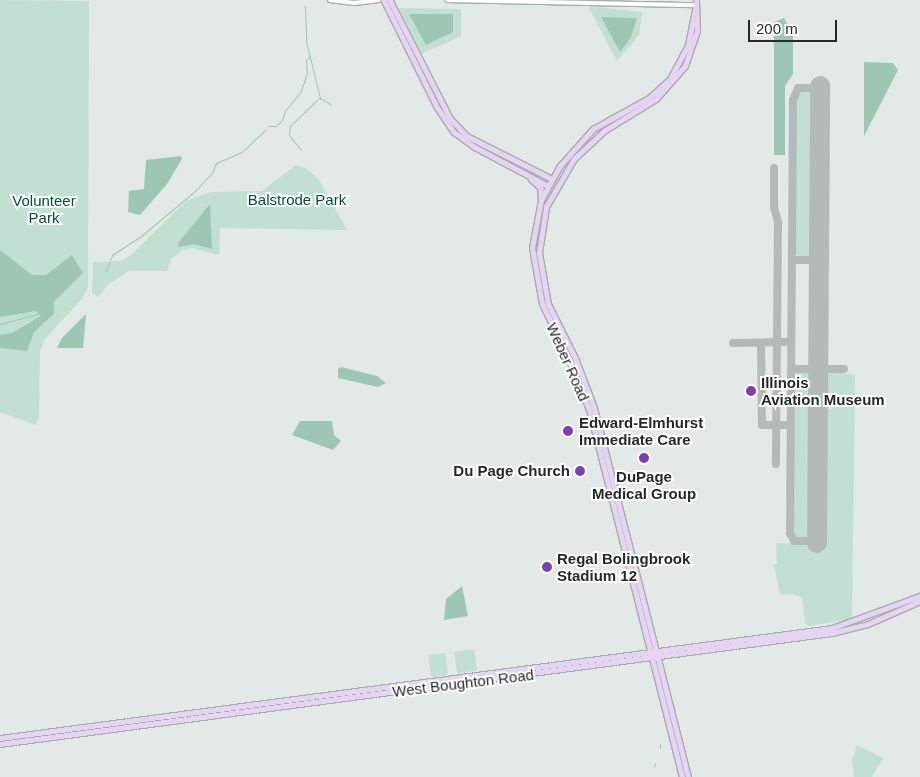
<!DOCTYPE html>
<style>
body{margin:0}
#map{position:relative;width:920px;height:777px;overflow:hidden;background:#e2e9e6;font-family:Arial,sans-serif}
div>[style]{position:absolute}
.green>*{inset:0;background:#c2e0d2;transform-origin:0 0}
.water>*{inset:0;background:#9dc6b3}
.stream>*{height:1px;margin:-0.5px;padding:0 0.5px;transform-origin:0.5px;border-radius:0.5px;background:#9dc6b3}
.taxiway>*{height:8px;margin:-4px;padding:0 4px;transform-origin:4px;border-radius:4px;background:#b4bab8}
.runway>*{height:20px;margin:-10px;padding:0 10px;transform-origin:10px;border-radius:10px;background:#b4bab8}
.roads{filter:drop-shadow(1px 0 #a7adaa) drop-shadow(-1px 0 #a7adaa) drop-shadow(0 1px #a7adaa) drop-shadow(0 -1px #a7adaa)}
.tertiary>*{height:4px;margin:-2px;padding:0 2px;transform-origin:2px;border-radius:2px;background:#fff}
.secondary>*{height:4.5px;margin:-2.25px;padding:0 2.25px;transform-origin:2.25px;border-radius:2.25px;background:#e5d5f2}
.dots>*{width:14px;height:14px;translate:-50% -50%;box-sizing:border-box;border:2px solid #fff;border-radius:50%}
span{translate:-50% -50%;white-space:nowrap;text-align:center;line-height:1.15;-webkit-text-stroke:4px #fff;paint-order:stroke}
.park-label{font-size:15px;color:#004f37}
.street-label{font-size:15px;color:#282a29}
.poi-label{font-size:15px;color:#282a29;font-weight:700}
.left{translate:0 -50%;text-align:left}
.right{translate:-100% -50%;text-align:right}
.scale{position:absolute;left:748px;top:20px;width:89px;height:22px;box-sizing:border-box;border:2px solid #282a29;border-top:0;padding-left:6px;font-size:15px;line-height:18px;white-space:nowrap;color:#282a29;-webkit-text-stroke:4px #fff;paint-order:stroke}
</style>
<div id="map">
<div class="green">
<i style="clip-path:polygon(0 0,89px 1px,88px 287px,82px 299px,44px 340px,40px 351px,39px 417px,36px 425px,0 412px)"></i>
<i style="clip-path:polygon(588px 6px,642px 12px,639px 35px,617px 61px)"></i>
<i style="clip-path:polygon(399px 8px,461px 9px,461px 36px,421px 54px)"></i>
<i style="clip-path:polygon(806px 90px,814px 93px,813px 255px,805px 257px,796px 255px,795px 249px,794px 130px,795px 99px,798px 92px)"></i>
<i style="clip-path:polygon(296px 165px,306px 168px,319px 180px,347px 230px,220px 228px,219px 255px,192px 248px,183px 250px,171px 259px,167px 271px,129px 271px,107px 285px,99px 297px,92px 293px,93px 262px,121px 261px,131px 255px,186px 201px,211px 192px,262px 191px)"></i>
<i style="clip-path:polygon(806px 371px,812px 374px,811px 536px,803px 538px,795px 536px,793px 529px,793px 395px,796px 373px)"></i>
<i style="clip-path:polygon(837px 372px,855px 375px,852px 619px,809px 626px,805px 623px,802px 598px,792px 594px,780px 595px,774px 565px,777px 564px,776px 543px,810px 544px,810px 551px,824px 552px,824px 375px)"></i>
<i style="left:474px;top:649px;width:22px;height:20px;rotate:82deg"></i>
<i style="left:445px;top:653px;width:22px;height:17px;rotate:82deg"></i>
<i style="clip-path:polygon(857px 745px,883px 758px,872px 777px,854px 777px,852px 761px)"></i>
</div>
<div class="water">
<i style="clip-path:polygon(409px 14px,453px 14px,453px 32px,426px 45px)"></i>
<i style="clip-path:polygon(601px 17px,637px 18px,631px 37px,620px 52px)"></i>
<i style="clip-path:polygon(784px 18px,793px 35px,793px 74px,785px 86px,785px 155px,774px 155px,774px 22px)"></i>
<i style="clip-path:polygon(864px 62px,893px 63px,898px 70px,864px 136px)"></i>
<i style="clip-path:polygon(181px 156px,182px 159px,167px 184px,140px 215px,128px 212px,129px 191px,144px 189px,146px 160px)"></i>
<i style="clip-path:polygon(210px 204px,212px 249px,194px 244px,179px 247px,178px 243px)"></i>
<i style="clip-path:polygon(0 250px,32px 275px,46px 275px,72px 255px,83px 273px,54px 302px,54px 314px,34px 332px,27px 351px,0 348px,0 335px,12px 333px,41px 316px,36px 311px,0 317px)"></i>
<i style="clip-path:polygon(86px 314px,83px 348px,57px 348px,62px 338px)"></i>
<i style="clip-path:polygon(341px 367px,377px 376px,386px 383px,378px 387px,338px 378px,338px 369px)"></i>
<i style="clip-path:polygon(300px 421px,332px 421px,334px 435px,341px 441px,333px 450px,292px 435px)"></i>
<i style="clip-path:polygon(462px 586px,468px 616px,444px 620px,446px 599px)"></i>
</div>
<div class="stream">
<i style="left:305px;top:6px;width:35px;rotate:88deg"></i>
<i style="left:306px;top:41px;width:59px;rotate:76.2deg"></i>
<i style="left:320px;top:98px;width:12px;rotate:31deg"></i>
<i style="left:268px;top:126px;width:8px"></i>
<i style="left:276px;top:126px;width:8px;rotate:-45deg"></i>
<i style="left:282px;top:120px;width:9px;rotate:-72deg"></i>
<i style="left:285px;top:111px;width:26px;rotate:-51deg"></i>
<i style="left:301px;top:91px;width:19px;rotate:-72deg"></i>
<i style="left:307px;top:73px;width:13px;rotate:-94deg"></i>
<i style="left:306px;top:60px;width:6px;rotate:-45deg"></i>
<i style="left:301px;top:150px;width:19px;rotate:-129deg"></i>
<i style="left:289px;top:135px;width:9px;rotate:-84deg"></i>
<i style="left:290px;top:126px;width:40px;rotate:-44deg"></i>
<i style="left:106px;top:271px;width:17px;rotate:-69deg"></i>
<i style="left:112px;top:255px;width:33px;rotate:-33deg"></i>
<i style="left:140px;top:237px;width:72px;rotate:-39.9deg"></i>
<i style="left:195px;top:191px;width:25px;rotate:-47deg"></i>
<i style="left:212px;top:173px;width:11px;rotate:-68deg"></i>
<i style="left:216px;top:163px;width:28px;rotate:-23deg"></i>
<i style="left:242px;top:152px;width:32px;rotate:-44deg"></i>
<i style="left:0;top:324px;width:42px;rotate:-15deg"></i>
<i style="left:660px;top:744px;width:4px;rotate:90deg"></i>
<i style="left:654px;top:767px;width:4px;rotate:-76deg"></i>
</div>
<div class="taxiway">
<i style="left:774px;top:168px;width:39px;rotate:90deg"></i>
<i style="left:774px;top:207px;width:16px;rotate:75deg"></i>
<i style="left:778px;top:222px;width:242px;rotate:90.5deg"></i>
<i style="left:792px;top:260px;width:27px"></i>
<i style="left:733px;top:343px;width:58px;rotate:-1deg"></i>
<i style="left:761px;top:343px;width:82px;rotate:89.3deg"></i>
<i style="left:762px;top:425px;width:29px"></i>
<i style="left:791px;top:369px;width:53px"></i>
<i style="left:817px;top:541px;width:23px;rotate:180deg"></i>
<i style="left:794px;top:541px;width:9px;rotate:-117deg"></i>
<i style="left:790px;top:533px;width:433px;rotate:-89.6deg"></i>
<i style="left:793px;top:100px;width:13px;rotate:-67deg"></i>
<i style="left:798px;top:88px;width:22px"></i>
</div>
<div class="runway">
<i style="left:817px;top:543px;width:457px;rotate:-89.6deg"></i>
</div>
<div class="roads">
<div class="tertiary">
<i style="left:330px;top:0;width:24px;rotate:7deg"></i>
<i style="left:354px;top:3px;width:25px;rotate:-7deg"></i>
<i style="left:447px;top:0;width:249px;rotate:1.2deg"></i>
</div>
<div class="secondary">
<i style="left:384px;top:0;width:119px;rotate:63.6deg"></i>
<i style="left:437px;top:107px;width:30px;rotate:56deg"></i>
<i style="left:454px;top:132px;width:26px;rotate:36deg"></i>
<i style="left:475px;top:147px;width:83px;rotate:28.1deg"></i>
<i style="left:390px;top:0;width:132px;rotate:63deg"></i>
<i style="left:450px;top:118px;width:25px;rotate:47deg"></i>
<i style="left:467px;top:136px;width:95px;rotate:26.8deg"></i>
<i style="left:531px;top:179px;width:13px;rotate:42deg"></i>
<i style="left:541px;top:188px;width:9px;rotate:90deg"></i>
<i style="left:0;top:738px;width:839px;rotate:-7.53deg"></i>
<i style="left:832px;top:628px;width:94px;rotate:-20deg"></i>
<i style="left:0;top:744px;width:839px;rotate:-7.6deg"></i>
<i style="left:832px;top:633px;width:37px;rotate:-14deg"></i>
<i style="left:868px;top:624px;width:57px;rotate:-23.9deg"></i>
<i style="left:682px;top:777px;width:379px;rotate:-104.2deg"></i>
<i style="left:589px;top:410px;width:54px;rotate:-111.8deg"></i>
<i style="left:569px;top:360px;width:62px;rotate:-115.7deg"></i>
<i style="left:542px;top:304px;width:57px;rotate:-100.1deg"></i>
<i style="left:532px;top:248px;width:49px;rotate:-79.4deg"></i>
<i style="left:541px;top:200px;width:38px;rotate:-61deg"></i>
<i style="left:559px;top:167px;width:51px;rotate:-48.2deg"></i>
<i style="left:593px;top:129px;width:64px;rotate:-29deg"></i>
<i style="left:649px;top:98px;width:28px;rotate:-42deg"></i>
<i style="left:670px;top:79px;width:38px;rotate:-62deg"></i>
<i style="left:688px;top:45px;width:41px;rotate:-78.7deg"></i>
<i style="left:688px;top:777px;width:381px;rotate:-104.3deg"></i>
<i style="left:594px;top:408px;width:53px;rotate:-110.8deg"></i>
<i style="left:575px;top:358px;width:60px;rotate:-116.6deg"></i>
<i style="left:548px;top:304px;width:52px;rotate:-100deg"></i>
<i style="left:539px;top:253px;width:47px;rotate:-81.3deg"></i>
<i style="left:546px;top:207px;width:56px;rotate:-59.7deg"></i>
<i style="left:574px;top:159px;width:41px;rotate:-43deg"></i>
<i style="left:604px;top:131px;width:61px;rotate:-31.6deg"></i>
<i style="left:656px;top:99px;width:44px;rotate:-48.7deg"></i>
<i style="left:685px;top:66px;width:37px;rotate:-71deg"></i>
<i style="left:697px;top:31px;width:31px;rotate:-92deg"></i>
</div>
</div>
<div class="dots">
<i style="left:751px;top:391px;background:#803db1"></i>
<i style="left:568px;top:431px;background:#803db1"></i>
<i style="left:644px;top:458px;background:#803db1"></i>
<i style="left:580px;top:471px;background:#803db1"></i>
<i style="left:547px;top:567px;background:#803db1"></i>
</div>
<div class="park-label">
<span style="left:44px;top:209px">Volunteer<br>Park</span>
<span style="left:297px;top:200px">Balstrode Park</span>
</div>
<div class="street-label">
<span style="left:568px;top:362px;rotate:66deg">Weber Road</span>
<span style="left:463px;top:683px;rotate:-7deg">West Boughton Road</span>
</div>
<div class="poi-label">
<span class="left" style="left:761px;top:391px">Illinois<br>Aviation Museum</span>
<span class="left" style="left:579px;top:431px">Edward-Elmhurst<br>Immediate Care</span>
<span class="right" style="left:570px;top:471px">Du Page Church</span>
<span style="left:644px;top:485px">DuPage<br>Medical Group</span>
<span class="left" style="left:557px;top:567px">Regal Bolingbrook<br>Stadium 12</span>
</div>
<div class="scale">200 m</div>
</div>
